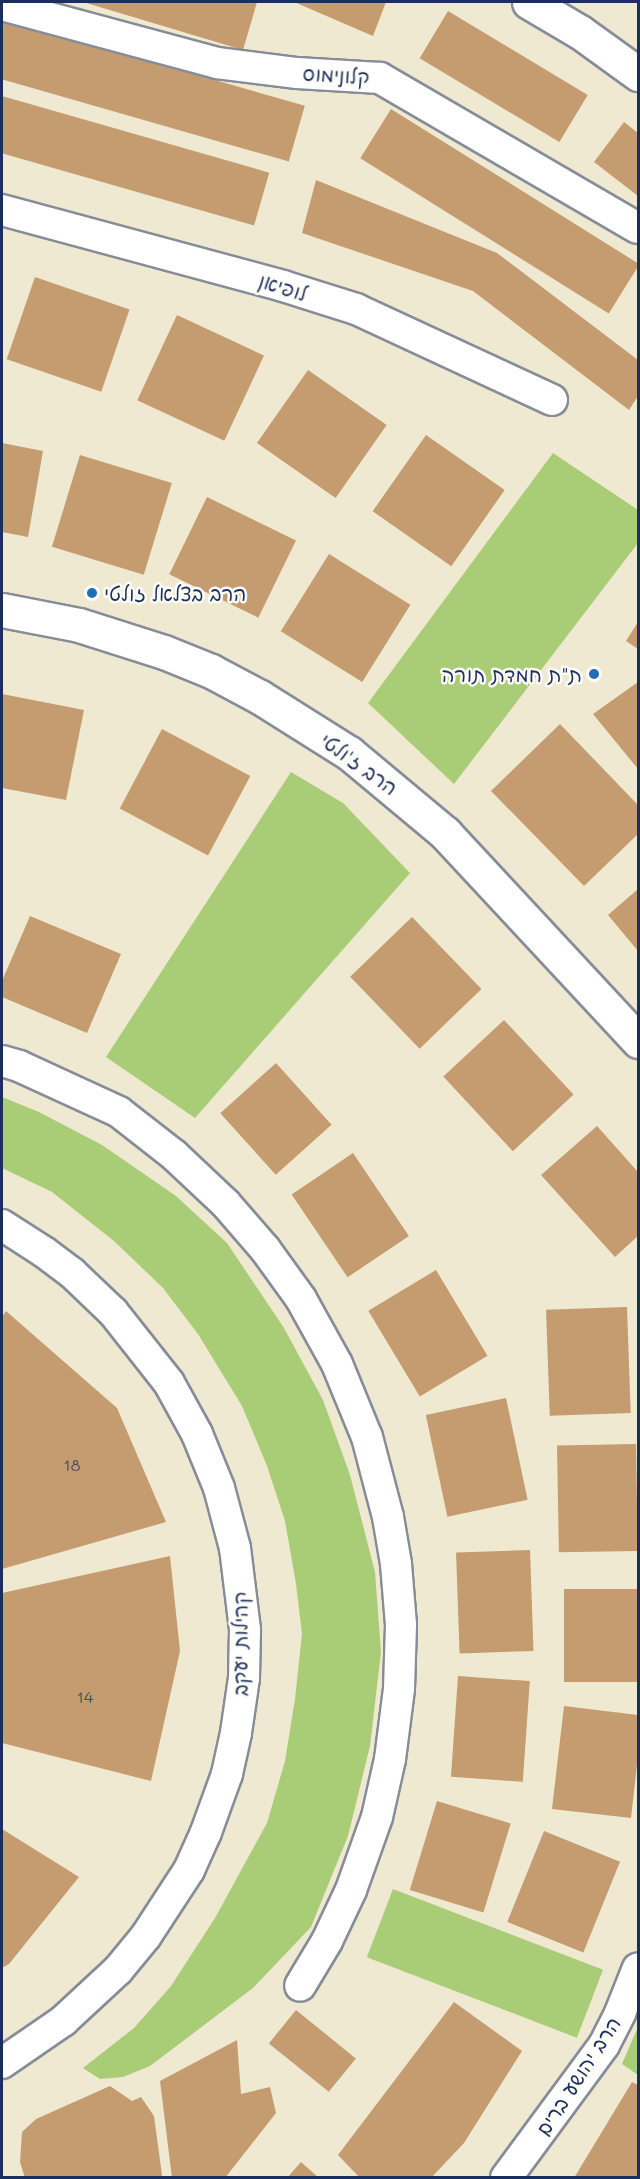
<!DOCTYPE html>
<meta charset="utf-8">
<style>
body{margin:0}
#map{position:relative;width:640px;height:2179px;overflow:hidden;background:#f0e9d1;font-family:Mali,"Playpen Sans Hebrew",sans-serif}
div>[style]{position:absolute}
.green>*{inset:0;background:#a9cc76;transform-origin:0 0}
.building>*{inset:0;background:#c49c70;transform-origin:0 0}
.roads{filter:drop-shadow(2px 0 #868c98) drop-shadow(-2px 0 #868c98) drop-shadow(0 2px #868c98) drop-shadow(0 -2px #868c98)}
.minor>*{height:30px;margin:-15px;padding:0 15px;transform-origin:15px;border-radius:15px;background:#fff}
.tertiary>*{height:33px;margin:-16.5px;padding:0 16.5px;transform-origin:16.5px;border-radius:16.5px;background:#fff}
.dots>*{width:16px;height:16px;translate:-50% -50%;box-sizing:border-box;border:3px solid #fdfcf7;border-radius:50%}
span{translate:-50% -50%;white-space:nowrap;text-align:center;line-height:1.15;-webkit-text-stroke:5px #fdfcf7;paint-order:stroke}
.number-label{font-size:16px;color:#454a62}
.number-label span{-webkit-text-stroke-width:0}
.street-label{font-size:20px;color:#1b2f5e}
.poi-label{font-size:20px;color:#1b2f5e}
.left{translate:0 -50%;text-align:left}
.right{translate:-100% -50%;text-align:right}
.frame{position:absolute;inset:0;border:3px solid #1b2f5e;pointer-events:none}
</style>
<div id="map">
<div class="green">
<i style="clip-path:polygon(553px 453px,638px 510px,638px 543px,454px 784px,368px 703px)"></i>
<i style="clip-path:polygon(291px 772px,343px 803px,410px 873px,195px 1118px,106px 1057px)"></i>
<i style="clip-path:polygon(2px 1097px,39px 1112px,102px 1145px,176px 1196px,227px 1243px,284px 1328px,323px 1400px,350px 1475px,375px 1572px,381px 1652px,370px 1746px,348px 1836px,311px 1927px,253px 1988px,150px 2066px,123px 2077px,100px 2079px,83px 2068px,134px 2028px,171px 1986px,215px 1918px,267px 1823px,285px 1761px,295px 1699px,302px 1634px,296px 1584px,285px 1521px,267px 1466px,242px 1406px,198px 1334px,163px 1288px,114px 1241px,52px 1192px,2px 1168px)"></i>
<i style="left:393px;top:1889px;width:225px;height:73px;rotate:21deg"></i>
<i style="clip-path:polygon(638px 2027px,638px 2075px,622px 2064px)"></i>
</div>
<div class="building">
<i style="clip-path:polygon(83px 2px,257px 2px,243px 50px)"></i>
<i style="clip-path:polygon(294px 2px,386px 2px,373px 36px)"></i>
<i style="left:448px;top:11px;width:163px;height:55px;rotate:31deg"></i>
<i style="left:2px;top:19px;width:315px;height:58px;rotate:16deg"></i>
<i style="left:2px;top:96px;width:278px;height:55px;rotate:16deg"></i>
<i style="left:391px;top:109px;width:293px;height:58px;rotate:32deg"></i>
<i style="clip-path:polygon(624px 122px,638px 133px,638px 196px,594px 162px)"></i>
<i style="clip-path:polygon(316px 180px,497px 253px,638px 360px,638px 396px,629px 410px,473px 291px,302px 233px)"></i>
<i style="left:35px;top:277px;width:100px;height:87px;rotate:19deg"></i>
<i style="left:177px;top:315px;width:96px;height:94px;rotate:25deg"></i>
<i style="left:308px;top:370px;width:96px;height:89px;rotate:35deg"></i>
<i style="left:426px;top:435px;width:96px;height:93px;rotate:35deg"></i>
<i style="clip-path:polygon(2px 443px,43px 451px,28px 537px,2px 532px)"></i>
<i style="left:80px;top:455px;width:96px;height:96px;rotate:17deg"></i>
<i style="left:207px;top:497px;width:99px;height:86px;rotate:26deg"></i>
<i style="left:329px;top:554px;width:96px;height:91px;rotate:32deg"></i>
<i style="clip-path:polygon(638px 622px,638px 649px,626px 641px)"></i>
<i style="clip-path:polygon(638px 682px,638px 769px,593px 714px)"></i>
<i style="clip-path:polygon(2px 694px,84px 710px,66px 800px,2px 788px)"></i>
<i style="clip-path:polygon(560px 724px,638px 805px,638px 834px,584px 886px,491px 791px)"></i>
<i style="left:162px;top:729px;width:100px;height:90px;rotate:28deg"></i>
<i style="clip-path:polygon(638px 889px,638px 951px,608px 915px)"></i>
<i style="clip-path:polygon(30px 916px,121px 954px,87px 1033px,2px 997px,2px 981px)"></i>
<i style="left:412px;top:917px;width:100px;height:86px;rotate:46deg"></i>
<i style="left:504px;top:1020px;width:102px;height:83px;rotate:47deg"></i>
<i style="left:276px;top:1063px;width:83px;height:75px;rotate:48deg"></i>
<i style="clip-path:polygon(597px 1126px,638px 1172px,638px 1236px,615px 1257px,541px 1175px)"></i>
<i style="left:353px;top:1153px;width:100px;height:74px;rotate:56deg"></i>
<i style="left:436px;top:1270px;width:100px;height:79px;rotate:59deg"></i>
<i style="left:627px;top:1307px;width:106px;height:81px;rotate:88deg"></i>
<i style="clip-path:polygon(6px 1311px,117px 1408px,166px 1522px,2px 1569px,2px 1317px)"></i>
<i style="left:506px;top:1398px;width:104px;height:82px;rotate:78deg"></i>
<i style="left:636px;top:1444px;width:107px;height:79px;rotate:89deg"></i>
<i style="left:530px;top:1550px;width:101px;height:74px;rotate:88deg"></i>
<i style="clip-path:polygon(170px 1556px,180px 1651px,151px 1781px,2px 1743px,2px 1593px)"></i>
<i style="left:564px;top:1589px;width:74px;height:93px"></i>
<i style="left:458px;top:1676px;width:72px;height:101px;rotate:4deg"></i>
<i style="clip-path:polygon(564px 1706px,638px 1715px,638px 1756px,631px 1818px,552px 1809px)"></i>
<i style="left:437px;top:1801px;width:77px;height:93px;rotate:17deg"></i>
<i style="clip-path:polygon(2px 1829px,79px 1877px,9px 1964px,2px 1968px)"></i>
<i style="left:544px;top:1831px;width:82px;height:98px;rotate:22deg"></i>
<i style="clip-path:polygon(454px 2002px,522px 2051px,464px 2143px,431px 2178px,360px 2178px,338px 2155px)"></i>
<i style="left:296px;top:2010px;width:77px;height:43px;rotate:39deg"></i>
<i style="clip-path:polygon(237px 2040px,241px 2094px,270px 2087px,276px 2113px,225px 2178px,172px 2178px,160px 2081px)"></i>
<i style="clip-path:polygon(632px 2082px,638px 2085px,638px 2178px,574px 2178px)"></i>
<i style="clip-path:polygon(110px 2086px,132px 2101px,141px 2097px,154px 2116px,162px 2175px,160px 2178px,25px 2178px,20px 2162px,22px 2132px,36px 2119px)"></i>
<i style="clip-path:polygon(301px 2162px,319px 2178px,287px 2178px)"></i>
</div>
<div class="roads">
<div class="minor">
<i style="left:2px;top:5px;width:223px;rotate:15.1deg"></i>
<i style="left:217px;top:63px;width:81px;rotate:7.1deg"></i>
<i style="left:297px;top:73px;width:83px;rotate:3.4deg"></i>
<i style="left:380px;top:78px;width:298px;rotate:30.2deg"></i>
<i style="left:2px;top:210px;width:291px;rotate:15.1deg"></i>
<i style="left:283px;top:286px;width:77px;rotate:17.5deg"></i>
<i style="left:356px;top:309px;width:216px;rotate:24.9deg"></i>
<i style="left:2px;top:1061px;width:18px;rotate:16deg"></i>
<i style="left:19px;top:1066px;width:110px;rotate:24.7deg"></i>
<i style="left:119px;top:1112px;width:70px;rotate:38deg"></i>
<i style="left:174px;top:1155px;width:71px;rotate:43.3deg"></i>
<i style="left:226px;top:1204px;width:60px;rotate:49.1deg"></i>
<i style="left:265px;top:1249px;width:62px;rotate:54.2deg"></i>
<i style="left:301px;top:1299px;width:74px;rotate:61deg"></i>
<i style="left:337px;top:1364px;width:79px;rotate:67.7deg"></i>
<i style="left:367px;top:1437px;width:83px;rotate:75.3deg"></i>
<i style="left:388px;top:1517px;width:48px;rotate:80.3deg"></i>
<i style="left:396px;top:1564px;width:61px;rotate:85.3deg"></i>
<i style="left:401px;top:1625px;width:64px;rotate:91.8deg"></i>
<i style="left:399px;top:1689px;width:71px;rotate:97.3deg"></i>
<i style="left:390px;top:1759px;width:59px;rotate:102.6deg"></i>
<i style="left:377px;top:1817px;width:77px;rotate:109.6deg"></i>
<i style="left:351px;top:1890px;width:56px;rotate:115.2deg"></i>
<i style="left:327px;top:1941px;width:52px;rotate:121deg"></i>
<i style="left:2px;top:1225px;width:50px;rotate:32.7deg"></i>
<i style="left:44px;top:1252px;width:35px;rotate:37deg"></i>
<i style="left:72px;top:1273px;width:57px;rotate:43.6deg"></i>
<i style="left:113px;top:1312px;width:90px;rotate:51.7deg"></i>
<i style="left:169px;top:1383px;width:58px;rotate:61.2deg"></i>
<i style="left:197px;top:1434px;width:58px;rotate:67.8deg"></i>
<i style="left:219px;top:1488px;width:62px;rotate:75.1deg"></i>
<i style="left:235px;top:1548px;width:83px;rotate:83deg"></i>
<i style="left:245px;top:1630px;width:48px;rotate:91.2deg"></i>
<i style="left:244px;top:1678px;width:56px;rotate:98.3deg"></i>
<i style="left:236px;top:1733px;width:42px;rotate:102.4deg"></i>
<i style="left:227px;top:1774px;width:62px;rotate:109.9deg"></i>
<i style="left:206px;top:1832px;width:42px;rotate:114.1deg"></i>
<i style="left:189px;top:1870px;width:79px;rotate:123.1deg"></i>
<i style="left:146px;top:1936px;width:44px;rotate:129.5deg"></i>
<i style="left:118px;top:1970px;width:75px;rotate:137.2deg"></i>
<i style="left:63px;top:2021px;width:74px;rotate:145.5deg"></i>
<i style="left:506px;top:2178px;width:165px;rotate:-53.6deg"></i>
<i style="left:604px;top:2045px;width:36px;rotate:-63deg"></i>
<i style="left:620px;top:2013px;width:48px;rotate:-68.2deg"></i>
</div>
<div class="tertiary">
<i style="left:529px;top:2px;width:59px;rotate:30.5deg"></i>
<i style="left:580px;top:32px;width:72px;rotate:35.9deg"></i>
<i style="left:2px;top:610px;width:78px;rotate:11deg"></i>
<i style="left:79px;top:625px;width:89px;rotate:17.6deg"></i>
<i style="left:164px;top:652px;width:51px;rotate:22deg"></i>
<i style="left:211px;top:671px;width:55px;rotate:28deg"></i>
<i style="left:260px;top:697px;width:105px;rotate:32.2deg"></i>
<i style="left:349px;top:753px;width:125px;rotate:39.8deg"></i>
<i style="left:445px;top:833px;width:284px;rotate:47.1deg"></i>
</div>
</div>
<div class="dots">
<i style="left:92px;top:593px;background:#1f6fb2"></i>
<i style="left:594px;top:674px;background:#1f6fb2"></i>
</div>
<div class="number-label">
<span style="left:72px;top:1465px">18</span>
<span style="left:85px;top:1697px">14</span>
</div>
<div class="street-label">
<span style="left:336px;top:75px;rotate:3deg">קלונימוס</span>
<span style="left:283px;top:287px;rotate:17deg">לופיאן</span>
<span style="left:359px;top:764px;rotate:36deg">הרב ז'ולטי</span>
<span style="left:240px;top:1644px;rotate:-90deg">קהילות יעקב</span>
<span style="left:578px;top:2076px;rotate:-57deg">הרב יהושע ברים</span>
</div>
<div class="poi-label">
<span class="left" style="left:104px;top:593px">הרב בצלאל זולטי</span>
<span class="right" style="left:582px;top:674px">ת"ת חמדת תורה</span>
</div>
<div class="frame"></div>
</div>
